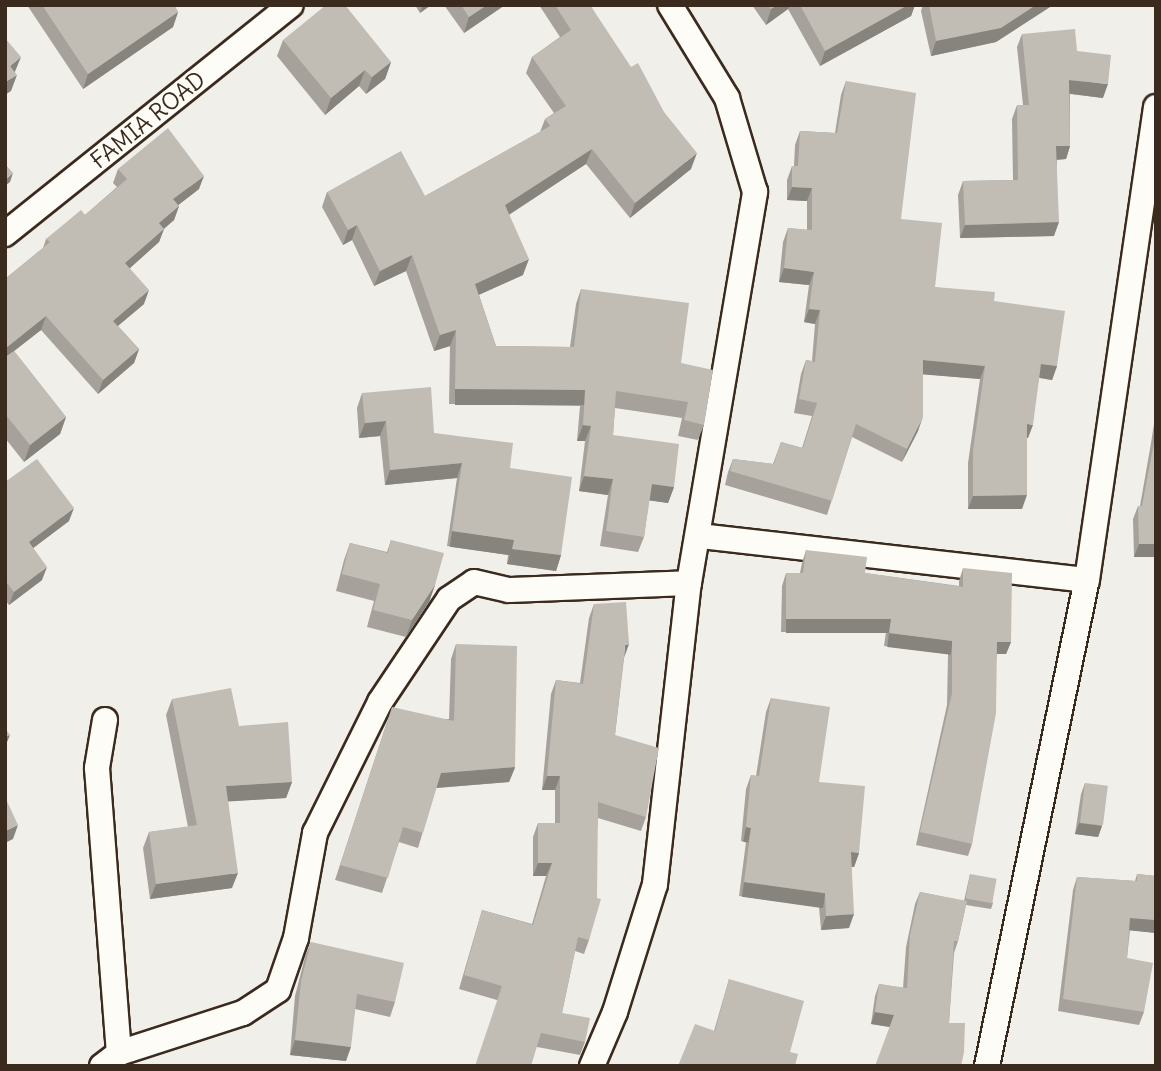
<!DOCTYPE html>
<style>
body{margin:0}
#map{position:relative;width:1161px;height:1071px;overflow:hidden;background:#f1efea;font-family:Delius,sans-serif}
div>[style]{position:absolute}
.roads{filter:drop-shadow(2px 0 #3b2a1e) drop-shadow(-2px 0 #3b2a1e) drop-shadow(0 2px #3b2a1e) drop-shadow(0 -2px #3b2a1e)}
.street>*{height:24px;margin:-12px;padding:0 12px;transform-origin:12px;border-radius:12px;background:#fdfcf7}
.wall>*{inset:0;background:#a6a29b}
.shaded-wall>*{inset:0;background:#87847e;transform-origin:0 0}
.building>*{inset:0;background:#c1bcb4;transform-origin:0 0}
span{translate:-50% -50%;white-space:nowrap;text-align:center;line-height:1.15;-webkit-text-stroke:5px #fdfcf7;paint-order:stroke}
.street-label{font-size:23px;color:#3b2a1e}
.frame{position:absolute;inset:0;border:7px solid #3b2a1e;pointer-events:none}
</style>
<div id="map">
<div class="roads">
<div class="street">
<i style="left:5px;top:234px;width:366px;rotate:-38.7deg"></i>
<i style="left:700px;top:536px;width:389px;rotate:6.5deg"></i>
<i style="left:105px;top:720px;width:49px;rotate:99.5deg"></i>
<i style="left:97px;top:768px;width:286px;rotate:85.6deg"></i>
<i style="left:102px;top:1066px;width:21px;rotate:-37deg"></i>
<i style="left:119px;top:1053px;width:130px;rotate:-17.9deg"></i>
<i style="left:243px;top:1013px;width:42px;rotate:-33.3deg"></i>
<i style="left:278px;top:990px;width:55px;rotate:-70.9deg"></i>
<i style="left:296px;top:938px;width:107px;rotate:-79.7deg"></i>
<i style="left:315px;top:833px;width:146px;rotate:-63.6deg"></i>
<i style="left:380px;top:702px;width:124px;rotate:-56.2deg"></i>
<i style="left:449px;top:599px;width:30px;rotate:-34deg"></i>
<i style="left:474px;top:582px;width:36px;rotate:13deg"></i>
<i style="left:509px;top:590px;width:180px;rotate:-2.2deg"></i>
<i style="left:592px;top:1066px;width:59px;rotate:-66.9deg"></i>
<i style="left:615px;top:1012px;width:134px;rotate:-72.6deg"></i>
<i style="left:655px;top:884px;width:303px;rotate:-83.6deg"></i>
<i style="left:689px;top:583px;width:397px;rotate:-80.4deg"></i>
<i style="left:755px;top:192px;width:98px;rotate:-106.6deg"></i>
<i style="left:727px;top:98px;width:109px;rotate:-121.5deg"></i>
<i style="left:987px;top:1066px;width:496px;rotate:-78.4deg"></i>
<i style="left:1087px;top:580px;width:478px;rotate:-81.7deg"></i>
</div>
</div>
<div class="wall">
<i style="clip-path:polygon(27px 5px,174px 5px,178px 12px,173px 27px,83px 89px)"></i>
<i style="clip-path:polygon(415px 5px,431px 5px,420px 13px)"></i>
<i style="clip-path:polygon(444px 5px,505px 5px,464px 33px)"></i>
<i style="clip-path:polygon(539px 5px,590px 5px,691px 169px,630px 218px,586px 164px,509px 215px,523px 275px,479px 295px,496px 346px,570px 347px,576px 304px,581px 289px,681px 363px,704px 425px,698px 440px,678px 436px,682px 418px,615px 408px,613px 435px,674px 487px,668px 503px,649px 500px,644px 537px,638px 552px,600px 546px,608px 495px,579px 491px,585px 441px,577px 441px,580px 406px,449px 404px,450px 346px,434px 351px,406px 271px,374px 286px,352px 240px,343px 245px,322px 207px,327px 192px,425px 196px,540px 132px,545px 119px,554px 113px,526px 73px,532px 57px,560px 37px)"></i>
<i style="clip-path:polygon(752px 5px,915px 5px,911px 16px,820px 66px,788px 9px,766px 25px)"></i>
<i style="clip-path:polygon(923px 5px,1053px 5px,996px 42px,931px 56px,921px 11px)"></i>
<i style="clip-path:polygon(1022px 34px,1077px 51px,1103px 98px,1070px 94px,1070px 146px,1066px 159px,1057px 160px,1054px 236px,960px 238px,958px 195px,963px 181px,1013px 180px,1012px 119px,1017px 105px,1023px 105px,1017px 47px)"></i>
<i style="clip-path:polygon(283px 40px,391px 62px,385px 79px,366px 94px,359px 86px,325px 115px,277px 56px)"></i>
<i style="clip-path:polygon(846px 81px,901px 219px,935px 287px,994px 301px,1057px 366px,1052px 380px,1039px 378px,1028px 438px,1027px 438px,1022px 509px,968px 509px,968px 463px,980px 379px,923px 374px,918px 431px,902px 462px,852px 437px,827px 515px,725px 485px,728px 472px,733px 459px,773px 464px,781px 442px,802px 448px,812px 416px,794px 413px,801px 374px,806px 360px,812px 361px,815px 324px,804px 322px,809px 285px,779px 282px,783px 242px,788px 228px,807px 230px,807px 201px,787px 200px,787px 180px,792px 166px,794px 166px,795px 145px,800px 131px,835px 133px,841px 95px)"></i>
<i style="clip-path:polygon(118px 169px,199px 189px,178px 205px,179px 206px,174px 220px,164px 229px,159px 242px,130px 268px,144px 304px,118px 326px,139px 349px,134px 363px,98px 394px,41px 330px,14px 351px,66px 417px,60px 434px,24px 462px,5px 438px,5px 279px,43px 248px,46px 239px,85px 215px,117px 187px,113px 183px)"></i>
<i style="clip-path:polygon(362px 393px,434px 433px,510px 468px,561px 555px,556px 571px,507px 564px,508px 555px,447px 546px,457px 478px,385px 485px,380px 436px,359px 438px,357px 408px)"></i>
<i style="clip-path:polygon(1156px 411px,1156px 557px,1134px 557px,1133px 519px,1138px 506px,1140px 506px,1151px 443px)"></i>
<i style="clip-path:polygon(5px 482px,69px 521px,33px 548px,42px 580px,9px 605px,5px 600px)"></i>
<i style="clip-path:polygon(391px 540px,435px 585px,429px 602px,406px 637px,367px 627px,374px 601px,336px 591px,344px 560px,350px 543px,387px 552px)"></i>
<i style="clip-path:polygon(806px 550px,865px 573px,959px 586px,959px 581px,963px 568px,1011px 642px,1006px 654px,997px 654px,972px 844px,968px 856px,916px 845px,947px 705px,948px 654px,884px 646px,886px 632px,781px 632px,782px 586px,786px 573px,800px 573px,802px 563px)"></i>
<i style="clip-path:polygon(594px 604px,624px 658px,615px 735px,646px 817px,641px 831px,598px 818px,589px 940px,584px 954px,575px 951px,562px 1013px,585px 1042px,580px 1055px,537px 1047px,497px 1000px,459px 989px,482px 910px,532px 924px,546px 876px,533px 876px,533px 837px,538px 823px,555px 823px,555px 790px,542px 790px,551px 694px,556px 680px,580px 683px,589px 618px)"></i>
<i style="clip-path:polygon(456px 644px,515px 768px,509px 782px,436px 788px,418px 848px,399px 842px,382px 893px,335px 880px,387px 722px,449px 719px,451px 659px)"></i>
<i style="clip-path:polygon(771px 698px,819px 782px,859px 853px,854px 867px,851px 867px,849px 928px,821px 930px,819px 907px,739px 896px,746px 842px,741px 841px,746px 789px,751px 775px,756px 776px,766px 712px)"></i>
<i style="clip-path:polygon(172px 699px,239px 726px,292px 782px,286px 798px,228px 801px,232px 888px,150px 899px,143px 848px,149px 832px,188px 827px,166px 715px)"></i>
<i style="clip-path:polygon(1085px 783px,1102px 826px,1098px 837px,1075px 834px,1081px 794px)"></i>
<i style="clip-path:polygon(970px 874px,993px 903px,991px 909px,966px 905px,958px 941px,954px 953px,949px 1023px,890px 1027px,871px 1024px,875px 996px,879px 984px,903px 988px,906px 947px,915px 904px,920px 892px,964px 901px)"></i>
<i style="clip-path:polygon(1137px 874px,1156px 876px,1156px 933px,1130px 930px,1127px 958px,1144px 1012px,1139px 1025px,1058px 1011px,1073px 890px,1077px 877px,1135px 881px)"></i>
<i style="clip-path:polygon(311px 942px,395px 1002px,390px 1017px,355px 1009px,346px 1061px,290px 1055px,295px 996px,305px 957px)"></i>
<i style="clip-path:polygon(729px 979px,790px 1052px,795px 1066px,714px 1031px)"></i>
</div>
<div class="shaded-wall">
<i style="clip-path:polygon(423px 5px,431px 5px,420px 13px)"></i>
<i style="clip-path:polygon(487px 5px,505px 5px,464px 33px,469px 17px)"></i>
<i style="clip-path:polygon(777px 5px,790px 5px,788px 9px,766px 25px,771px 9px)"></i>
<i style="clip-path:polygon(908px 5px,915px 5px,911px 16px,820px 66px,825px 51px)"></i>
<i style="clip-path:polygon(1036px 5px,1053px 5px,996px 42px,931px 56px,936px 41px)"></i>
<i style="clip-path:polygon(178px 12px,173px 27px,83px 89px,88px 74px)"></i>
<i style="clip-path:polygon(21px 57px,14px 74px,10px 66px)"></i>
<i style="clip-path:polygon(391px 62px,385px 79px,366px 94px,372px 77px)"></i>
<i style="clip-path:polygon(365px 70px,359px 86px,325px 115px,331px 98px)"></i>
<i style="clip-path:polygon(17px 75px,11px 91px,5px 95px,5px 82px)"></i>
<i style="clip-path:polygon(1069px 80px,1108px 84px,1103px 98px,1065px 93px)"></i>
<i style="clip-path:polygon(1056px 146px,1070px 146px,1066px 159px,1051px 160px)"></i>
<i style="clip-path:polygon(592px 149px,586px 164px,499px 221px,505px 205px)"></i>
<i style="clip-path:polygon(697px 153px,691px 169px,630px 218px,635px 203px)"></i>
<i style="clip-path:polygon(13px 173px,10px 182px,5px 186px,5px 180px)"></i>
<i style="clip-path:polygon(204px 176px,199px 189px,168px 213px,173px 199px)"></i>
<i style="clip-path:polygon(792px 187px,812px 188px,807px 201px,787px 200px)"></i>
<i style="clip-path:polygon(179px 206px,174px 220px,154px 237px,159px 223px)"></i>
<i style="clip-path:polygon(1059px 222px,1054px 236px,960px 238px,965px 225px)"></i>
<i style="clip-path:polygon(357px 225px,352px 240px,343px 245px,348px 230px)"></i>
<i style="clip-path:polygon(164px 229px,159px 242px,120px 277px,125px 263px)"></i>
<i style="clip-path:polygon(412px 255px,406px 271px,374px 286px,380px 271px)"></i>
<i style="clip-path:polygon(529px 259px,523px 275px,469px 299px,475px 284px)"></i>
<i style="clip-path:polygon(784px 268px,814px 272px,809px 285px,779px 282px)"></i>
<i style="clip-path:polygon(149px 290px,144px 304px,108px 334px,113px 321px)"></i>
<i style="clip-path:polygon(809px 309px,820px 310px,815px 324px,804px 322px)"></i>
<i style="clip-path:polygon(46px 316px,41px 330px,5px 358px,6px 348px)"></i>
<i style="clip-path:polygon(456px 330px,450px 346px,434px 351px,440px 335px)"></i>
<i style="clip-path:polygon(139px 349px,134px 363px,98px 394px,103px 380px)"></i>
<i style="clip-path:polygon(923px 360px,985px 366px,980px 379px,918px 374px)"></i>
<i style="clip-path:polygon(1041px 364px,1057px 366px,1052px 380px,1036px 377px)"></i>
<i style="left:455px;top:389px;width:130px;height:16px"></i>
<i style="clip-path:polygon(66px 417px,60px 434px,24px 462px,30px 445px)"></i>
<i style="clip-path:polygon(923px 417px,918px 431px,902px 462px,907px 449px)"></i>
<i style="clip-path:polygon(386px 421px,380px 436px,359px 438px,365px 423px)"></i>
<i style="clip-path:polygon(1027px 424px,1033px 425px,1028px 438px,1022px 438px)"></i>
<i style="clip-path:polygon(583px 425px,591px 426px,585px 441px,577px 441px)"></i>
<i style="clip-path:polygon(462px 463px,457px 478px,385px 485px,390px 470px)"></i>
<i style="clip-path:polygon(584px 476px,613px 479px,608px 495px,579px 491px)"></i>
<i style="clip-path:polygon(652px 484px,674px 487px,668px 503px,646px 500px)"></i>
<i style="clip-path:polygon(1027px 495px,1022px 509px,968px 509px,973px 496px)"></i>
<i style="clip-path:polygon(74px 508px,69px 521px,24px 555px,29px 542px)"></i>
<i style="left:452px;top:531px;width:63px;height:16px;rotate:8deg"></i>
<i style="clip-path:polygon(1139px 544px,1156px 544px,1156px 557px,1134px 557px)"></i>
<i style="clip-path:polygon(512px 549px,561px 555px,556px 571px,507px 564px)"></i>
<i style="clip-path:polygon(47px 567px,42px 580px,9px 605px,14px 592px)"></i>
<i style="clip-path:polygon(435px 585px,429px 602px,406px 637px,412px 620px)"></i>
<i style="left:786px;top:619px;width:105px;height:14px"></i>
<i style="left:889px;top:633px;width:64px;height:14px;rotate:7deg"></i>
<i style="clip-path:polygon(997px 642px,1011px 642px,1006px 654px,992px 654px)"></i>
<i style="clip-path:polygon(629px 644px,624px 658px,625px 645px)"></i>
<i style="clip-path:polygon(10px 735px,5px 747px,5px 737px)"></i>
<i style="clip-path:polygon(515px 767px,509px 782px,435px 788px,441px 773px)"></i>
<i style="clip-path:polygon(547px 776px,560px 776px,555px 790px,542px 790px)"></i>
<i style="clip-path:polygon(292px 782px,286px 798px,220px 802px,226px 786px)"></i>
<i style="clip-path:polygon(1079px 823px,1102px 826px,1098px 837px,1075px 834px)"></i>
<i style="clip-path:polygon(18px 825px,13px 839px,5px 843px,5px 831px)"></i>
<i style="left:746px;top:827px;width:5px;height:15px;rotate:11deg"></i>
<i style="clip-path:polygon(851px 852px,859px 853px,854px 867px,846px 866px)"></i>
<i style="clip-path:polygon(538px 863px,552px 863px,546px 876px,533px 876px)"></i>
<i style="clip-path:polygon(238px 873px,232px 888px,150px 899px,156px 884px)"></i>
<i style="left:744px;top:882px;width:82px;height:15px;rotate:8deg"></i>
<i style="clip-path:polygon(854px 914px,849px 928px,821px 930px,826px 916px)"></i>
<i style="clip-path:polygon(1130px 918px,1156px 920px,1156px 933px,1126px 930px)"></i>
<i style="clip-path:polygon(875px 1012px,894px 1015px,890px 1027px,871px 1024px)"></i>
<i style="clip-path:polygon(295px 1040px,351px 1047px,346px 1061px,290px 1055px)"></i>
</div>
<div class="building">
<i style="clip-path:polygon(42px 5px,174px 5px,178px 12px,88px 74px)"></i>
<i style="clip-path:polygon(326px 5px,345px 5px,391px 62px,372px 77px,365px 70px,331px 98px,283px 40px)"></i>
<i style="clip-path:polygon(461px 5px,487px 5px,469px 17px)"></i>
<i style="clip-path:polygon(555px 5px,590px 5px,631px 67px,638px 63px,664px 112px,697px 153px,635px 203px,592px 149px,505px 205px,529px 259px,475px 284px,496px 346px,574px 347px,581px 289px,689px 303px,681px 363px,713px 370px,704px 425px,684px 420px,688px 402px,616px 391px,613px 435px,679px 444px,674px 487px,652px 484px,644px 537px,606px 531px,613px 479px,584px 476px,591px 426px,583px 425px,585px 390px,455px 389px,456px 330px,440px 335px,412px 255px,380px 271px,357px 225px,348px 230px,327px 192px,401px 151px,425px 196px,550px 126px,545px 119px,566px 106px,532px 57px,571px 30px)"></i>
<i style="clip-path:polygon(768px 5px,777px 5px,771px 9px)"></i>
<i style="clip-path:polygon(800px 5px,908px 5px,825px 51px)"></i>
<i style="clip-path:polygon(929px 5px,1036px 5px,1001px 28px,936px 41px)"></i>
<i style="clip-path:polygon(1075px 29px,1077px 51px,1111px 55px,1108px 84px,1069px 80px,1070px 146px,1056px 146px,1059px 222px,965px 225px,963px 181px,1018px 180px,1017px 105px,1029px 105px,1022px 34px)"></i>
<i style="clip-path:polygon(5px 38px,21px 57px,10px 66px,17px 75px,5px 82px)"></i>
<i style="clip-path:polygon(846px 81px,916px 93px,901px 219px,942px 223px,935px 287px,995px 292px,994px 301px,1065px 311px,1057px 366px,1041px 364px,1033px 425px,1027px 424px,1027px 495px,973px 496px,973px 450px,985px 366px,923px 360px,923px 417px,907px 449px,856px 424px,832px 501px,730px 471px,733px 459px,774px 464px,781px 442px,803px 448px,817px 403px,799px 399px,806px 360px,815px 362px,820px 310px,809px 309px,814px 272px,784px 268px,788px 228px,812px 230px,812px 188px,792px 187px,792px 166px,798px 166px,800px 131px,837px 133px)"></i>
<i style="clip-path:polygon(168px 128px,204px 176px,173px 199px,179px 206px,159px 223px,164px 229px,125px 263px,149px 290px,113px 321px,139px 349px,103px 380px,46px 316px,6px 348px,5px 346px,5px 279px,50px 242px,46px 239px,81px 210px,85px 215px,127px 179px,118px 169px)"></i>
<i style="clip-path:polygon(5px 164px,13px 173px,5px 180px)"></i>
<i style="clip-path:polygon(14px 351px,66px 417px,30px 445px,5px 414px,5px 357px)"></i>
<i style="clip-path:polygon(431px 387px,434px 433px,513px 443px,510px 468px,572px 477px,561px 555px,512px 549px,514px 540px,452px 531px,462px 463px,390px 470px,386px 421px,365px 423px,362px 393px)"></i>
<i style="clip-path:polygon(1156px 432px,1156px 544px,1139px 544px,1138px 506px,1142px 506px)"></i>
<i style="clip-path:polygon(37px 459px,74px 508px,29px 542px,47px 567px,14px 592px,7px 583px,5px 585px,5px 482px)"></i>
<i style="clip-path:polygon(391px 540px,444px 553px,435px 585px,412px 620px,373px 610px,380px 584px,342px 574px,350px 543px,388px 553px)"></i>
<i style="clip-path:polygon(806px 550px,867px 557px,865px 573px,963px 587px,963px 568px,1012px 573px,1011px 642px,997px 642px,996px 713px,972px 844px,920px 832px,952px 693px,952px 641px,889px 633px,891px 619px,786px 619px,786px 573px,803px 573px)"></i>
<i style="clip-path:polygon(626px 602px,629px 644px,625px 645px,615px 735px,659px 748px,646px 817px,598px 802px,597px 898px,601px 899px,589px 940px,578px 937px,562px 1013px,590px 1018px,585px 1042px,541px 1033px,531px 1066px,475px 1066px,502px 986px,464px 975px,482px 910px,533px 925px,552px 863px,538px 863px,538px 823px,560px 823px,560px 776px,547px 776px,556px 680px,583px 684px,594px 604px)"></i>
<i style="clip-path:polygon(456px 644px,517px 646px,515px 767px,441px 773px,423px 833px,403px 827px,388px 878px,340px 865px,392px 707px,454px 721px)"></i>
<i style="clip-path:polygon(231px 688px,239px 726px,288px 722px,292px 782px,226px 786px,238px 873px,156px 884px,149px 832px,197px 825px,172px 699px)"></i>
<i style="clip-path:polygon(771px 698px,830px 707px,819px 782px,865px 786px,859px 853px,851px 852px,854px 914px,826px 916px,825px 893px,744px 882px,751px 828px,746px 827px,751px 775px,759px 776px)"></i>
<i style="clip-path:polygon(5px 728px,10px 735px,5px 737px)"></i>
<i style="left:1085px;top:783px;width:23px;height:40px;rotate:7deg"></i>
<i style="clip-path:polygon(5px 797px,18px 825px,5px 831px)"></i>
<i style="left:970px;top:874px;width:27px;height:25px;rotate:10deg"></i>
<i style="clip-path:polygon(1137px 874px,1156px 876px,1156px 920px,1130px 918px,1127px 958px,1153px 963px,1144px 1012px,1063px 999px,1077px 877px,1137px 881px)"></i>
<i style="clip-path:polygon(920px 892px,967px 901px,958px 941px,954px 941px,949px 1023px,965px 1023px,964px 1052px,961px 1066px,875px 1066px,894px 1015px,875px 1012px,879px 984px,907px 988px,910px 935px)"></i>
<i style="clip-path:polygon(311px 942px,404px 963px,395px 1002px,357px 994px,351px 1047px,295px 1040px,301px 981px)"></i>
<i style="clip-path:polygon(729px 979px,804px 1001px,790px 1052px,798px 1054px,795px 1066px,678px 1066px,695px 1024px,715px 1031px)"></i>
</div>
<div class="street-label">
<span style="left:148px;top:120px;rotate:-39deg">FAMIA ROAD</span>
</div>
<div class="frame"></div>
</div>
